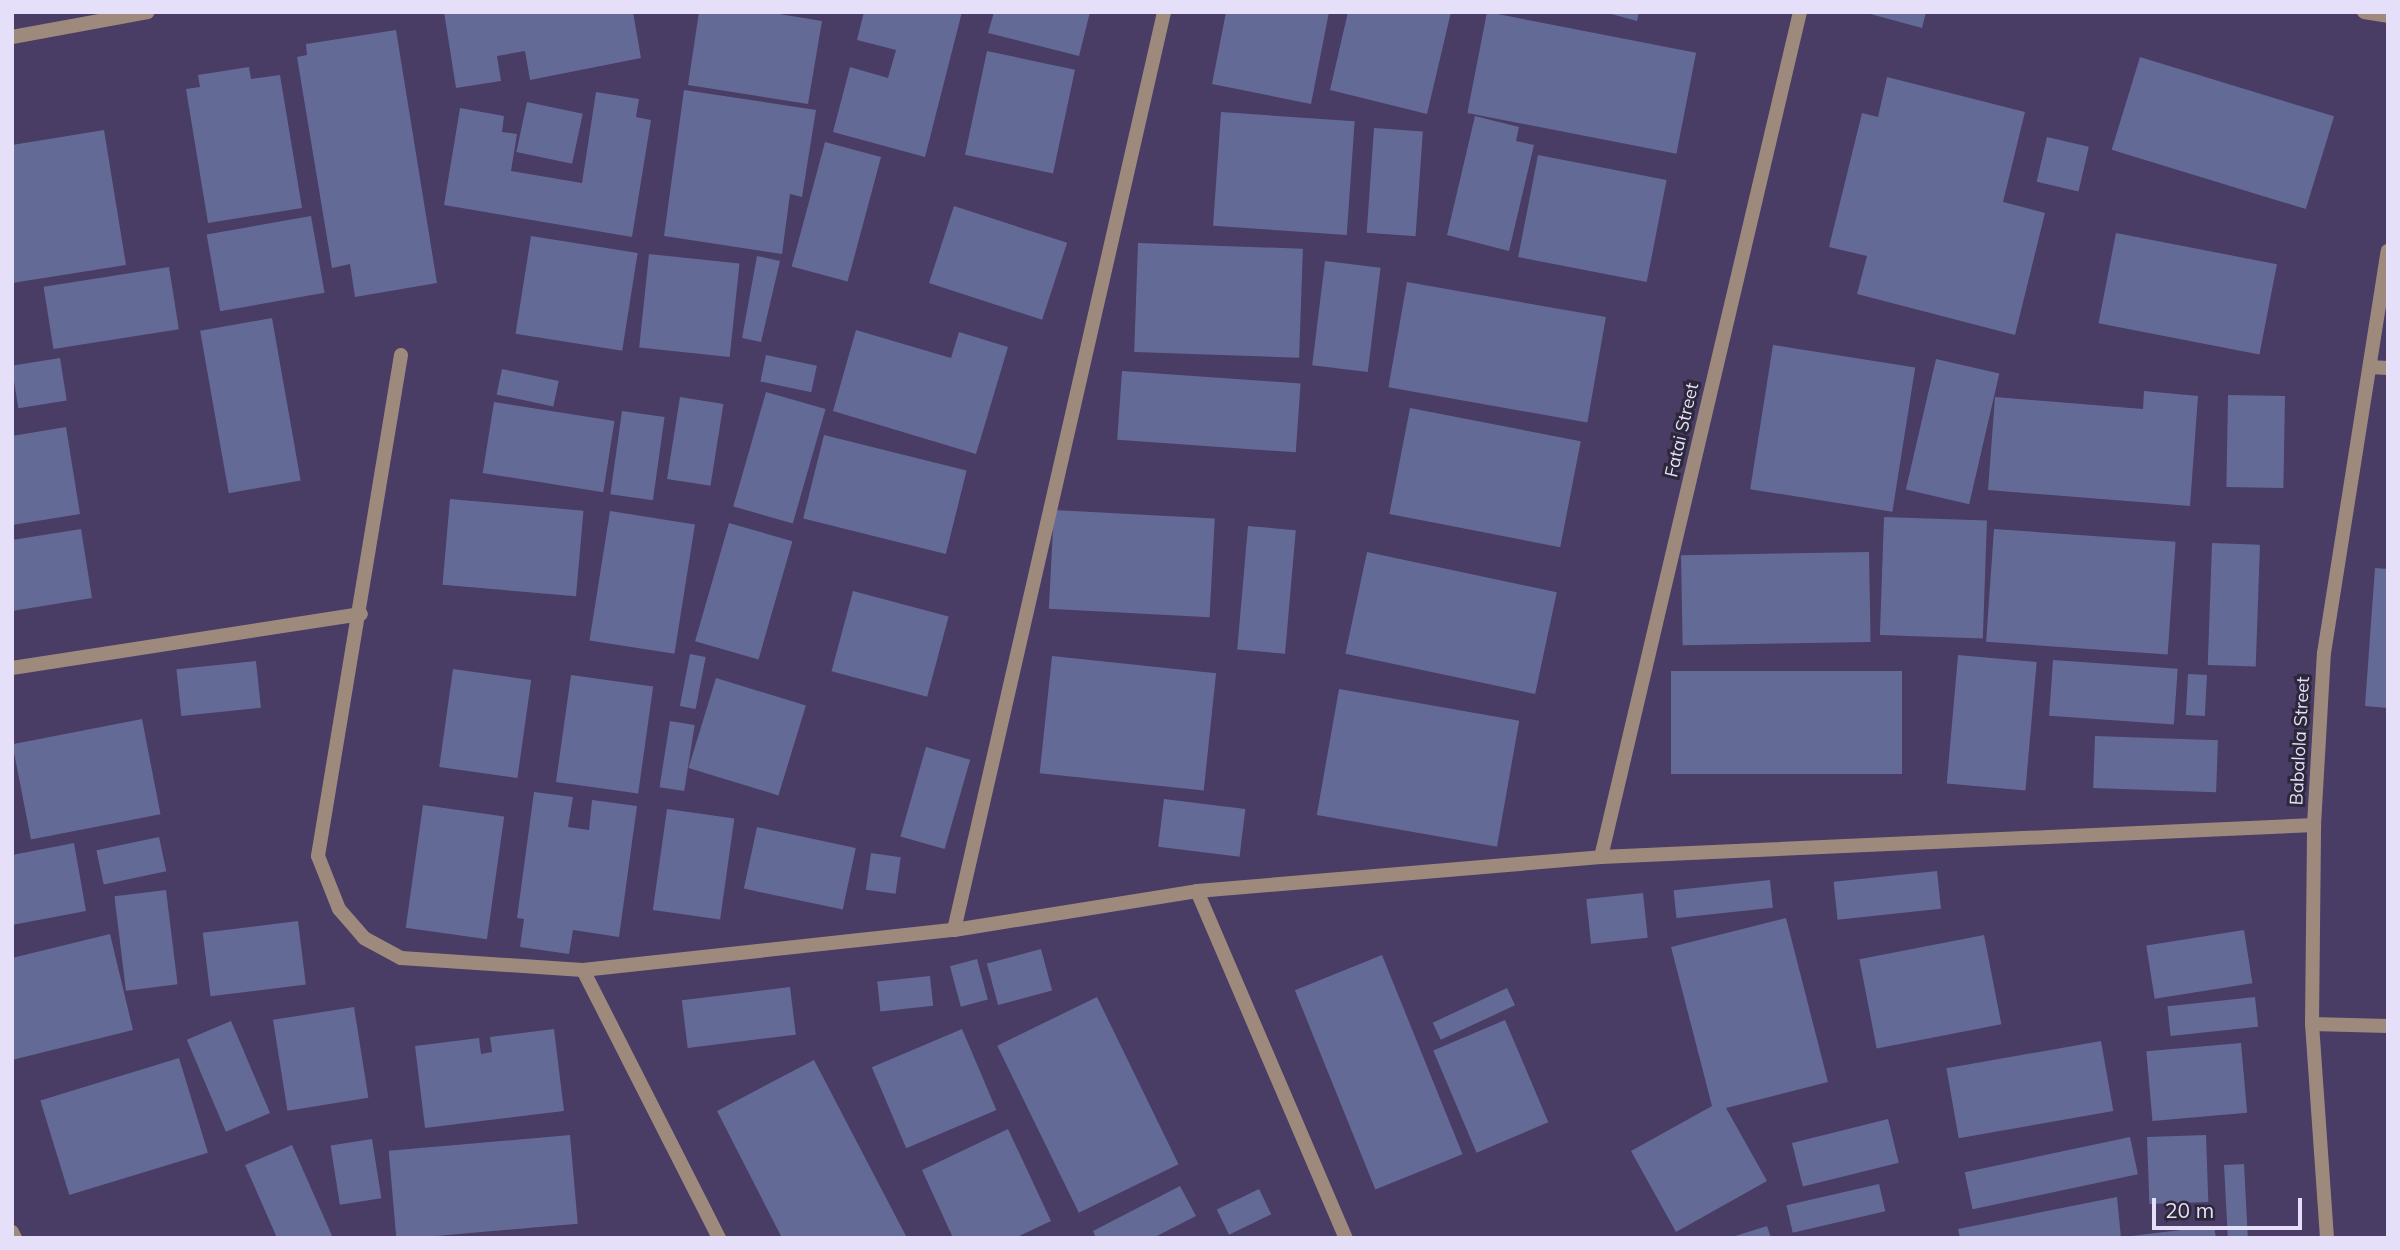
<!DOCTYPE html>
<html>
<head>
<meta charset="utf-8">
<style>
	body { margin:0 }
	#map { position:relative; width:2400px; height:1250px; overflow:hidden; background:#493c65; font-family:Mulish,sans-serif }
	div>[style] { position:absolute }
	.building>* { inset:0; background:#636a96; transform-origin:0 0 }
	.minor>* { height:14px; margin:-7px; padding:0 7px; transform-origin:7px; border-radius:7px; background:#9d8a7c }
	span { translate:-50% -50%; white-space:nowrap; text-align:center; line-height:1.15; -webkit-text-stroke:6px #2d273a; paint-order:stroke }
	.street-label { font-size:18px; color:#e6dff9 }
	.frame { position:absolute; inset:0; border:14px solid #e6dff9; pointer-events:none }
	.scale { position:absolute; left:2152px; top:1198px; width:150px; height:32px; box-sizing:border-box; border:4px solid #e6dff9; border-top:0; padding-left:9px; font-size:21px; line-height:24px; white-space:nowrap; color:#e6dff9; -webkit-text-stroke:5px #2d273a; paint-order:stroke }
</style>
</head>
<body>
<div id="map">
	<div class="building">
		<i style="clip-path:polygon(444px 12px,633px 12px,641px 58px,530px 80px,525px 51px,497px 56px,501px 81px,456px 88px)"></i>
		<i style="clip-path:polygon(699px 12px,767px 12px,822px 21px,808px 104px,688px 85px)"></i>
		<i style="clip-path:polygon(864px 12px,962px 12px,925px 157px,833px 132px,850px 67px,888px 78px,896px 50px,857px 40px)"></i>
		<i style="clip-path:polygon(994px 12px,1090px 12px,1079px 56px,988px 33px)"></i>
		<i style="clip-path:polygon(1226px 12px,1329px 12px,1311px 104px,1212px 84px)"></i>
		<i style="clip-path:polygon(1348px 12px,1451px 12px,1427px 114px,1330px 90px)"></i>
		<i style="left:1487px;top:12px;width:213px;height:103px;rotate:11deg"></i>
		<i style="clip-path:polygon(1604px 12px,1639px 12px,1637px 21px)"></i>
		<i style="clip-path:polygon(1863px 12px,1926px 12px,1922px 28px)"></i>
		<i style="clip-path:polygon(396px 30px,437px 283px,355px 297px,350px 264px,332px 268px,297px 57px,307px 55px,306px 44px)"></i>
		<i style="left:987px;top:51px;width:90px;height:106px;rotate:12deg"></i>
		<i style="left:2140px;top:57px;width:203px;height:97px;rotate:17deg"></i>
		<i style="clip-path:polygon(249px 67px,251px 79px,280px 75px,302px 208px,208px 223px,186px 89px,200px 87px,198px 75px)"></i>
		<i style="clip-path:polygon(1887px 77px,2025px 112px,2003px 202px,2045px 213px,2015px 335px,1857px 294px,1867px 256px,1829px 247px,1862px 113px,1878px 117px)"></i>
		<i style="clip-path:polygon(684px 90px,816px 110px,802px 197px,790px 194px,782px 254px,664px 236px)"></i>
		<i style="clip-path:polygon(596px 92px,639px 99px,636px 117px,651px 120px,632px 237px,444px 205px,460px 108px,504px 116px,502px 132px,517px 134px,511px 171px,582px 183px)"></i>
		<i style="left:527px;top:102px;width:57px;height:51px;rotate:12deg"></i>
		<i style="left:1221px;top:112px;width:134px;height:114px;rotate:4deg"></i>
		<i style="clip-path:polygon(1475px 116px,1519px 127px,1516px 141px,1534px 145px,1509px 251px,1447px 235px)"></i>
		<i style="left:1374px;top:128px;width:49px;height:105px;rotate:4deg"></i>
		<i style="clip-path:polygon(104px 130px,126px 265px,12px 283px,12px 145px)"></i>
		<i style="left:2047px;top:137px;width:43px;height:46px;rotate:13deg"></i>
		<i style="left:825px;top:142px;width:58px;height:129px;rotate:15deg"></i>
		<i style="left:1538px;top:155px;width:131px;height:104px;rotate:11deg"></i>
		<i style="left:954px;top:206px;width:119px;height:81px;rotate:18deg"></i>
		<i style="left:311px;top:216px;width:78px;height:106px;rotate:80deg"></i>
		<i style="left:2116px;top:233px;width:164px;height:92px;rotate:11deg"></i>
		<i style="left:531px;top:236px;width:108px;height:99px;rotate:9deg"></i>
		<i style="left:1138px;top:243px;width:165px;height:109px;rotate:2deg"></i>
		<i style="left:649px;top:254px;width:91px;height:94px;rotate:6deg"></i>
		<i style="clip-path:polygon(757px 256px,780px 261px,761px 342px,742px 338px)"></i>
		<i style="left:1325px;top:261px;width:56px;height:105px;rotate:7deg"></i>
		<i style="left:169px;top:267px;width:63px;height:127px;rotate:81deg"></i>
		<i style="left:1407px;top:282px;width:202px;height:107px;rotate:10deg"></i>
		<i style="left:272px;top:318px;width:165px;height:73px;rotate:80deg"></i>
		<i style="clip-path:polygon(856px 330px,951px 358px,959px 332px,1008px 347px,976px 454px,833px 411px)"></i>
		<i style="left:1773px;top:345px;width:144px;height:146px;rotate:9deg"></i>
		<i style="left:766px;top:355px;width:52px;height:27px;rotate:12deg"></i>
		<i style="left:60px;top:358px;width:43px;height:49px;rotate:81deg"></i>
		<i style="left:1936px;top:359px;width:65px;height:134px;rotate:13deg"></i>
		<i style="left:502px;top:369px;width:58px;height:26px;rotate:12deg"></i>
		<i style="left:1122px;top:371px;width:179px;height:69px;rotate:4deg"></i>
		<i style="clip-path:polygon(2144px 391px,2198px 396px,2190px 506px,1988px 490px,1995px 397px,2143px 409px)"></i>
		<i style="left:766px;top:392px;width:62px;height:119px;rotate:16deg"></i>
		<i style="left:2228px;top:395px;width:57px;height:92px;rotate:1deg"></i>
		<i style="left:680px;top:397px;width:44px;height:83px;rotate:9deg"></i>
		<i style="left:494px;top:402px;width:122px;height:72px;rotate:9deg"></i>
		<i style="left:1410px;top:408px;width:174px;height:108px;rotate:11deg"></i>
		<i style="left:622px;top:411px;width:43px;height:84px;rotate:8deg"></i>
		<i style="clip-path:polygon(66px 427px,80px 514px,12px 525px,12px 436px)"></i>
		<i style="left:824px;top:435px;width:147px;height:86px;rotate:14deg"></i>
		<i style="left:450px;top:499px;width:134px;height:86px;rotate:5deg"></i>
		<i style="left:1054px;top:510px;width:161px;height:99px;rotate:3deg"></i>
		<i style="left:610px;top:511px;width:86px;height:131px;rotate:9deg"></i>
		<i style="left:1884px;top:517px;width:103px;height:118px;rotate:2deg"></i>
		<i style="left:729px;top:523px;width:66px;height:123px;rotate:16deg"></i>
		<i style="left:1248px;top:526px;width:48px;height:124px;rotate:5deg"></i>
		<i style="clip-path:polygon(81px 529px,92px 598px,12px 611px,12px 540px)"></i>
		<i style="left:1994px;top:529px;width:182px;height:113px;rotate:4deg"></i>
		<i style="left:2212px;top:543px;width:48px;height:122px;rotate:2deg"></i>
		<i style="left:1367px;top:552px;width:194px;height:104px;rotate:12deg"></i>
		<i style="left:1869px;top:552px;width:90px;height:188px;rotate:89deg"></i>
		<i style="clip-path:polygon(2375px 568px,2388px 569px,2388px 708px,2365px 706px)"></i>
		<i style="left:853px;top:591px;width:99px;height:83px;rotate:15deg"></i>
		<i style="left:690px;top:654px;width:16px;height:53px;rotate:11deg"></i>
		<i style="left:1958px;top:655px;width:79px;height:129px;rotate:5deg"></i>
		<i style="left:1052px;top:656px;width:165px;height:118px;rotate:6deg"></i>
		<i style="left:2053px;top:660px;width:125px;height:56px;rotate:4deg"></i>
		<i style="left:256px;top:661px;width:47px;height:80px;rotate:84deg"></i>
		<i style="left:453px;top:669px;width:79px;height:99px;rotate:8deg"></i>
		<i style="left:1671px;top:671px;width:231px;height:103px"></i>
		<i style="left:2188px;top:674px;width:19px;height:41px;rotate:3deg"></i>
		<i style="left:571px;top:675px;width:83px;height:108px;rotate:8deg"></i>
		<i style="left:716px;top:678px;width:94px;height:94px;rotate:17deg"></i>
		<i style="left:1339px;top:689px;width:183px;height:128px;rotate:10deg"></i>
		<i style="left:142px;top:719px;width:97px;height:132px;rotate:79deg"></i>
		<i style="left:670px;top:721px;width:25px;height:67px;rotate:9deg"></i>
		<i style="left:2095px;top:736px;width:123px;height:52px;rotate:2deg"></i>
		<i style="left:926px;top:747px;width:46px;height:93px;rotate:16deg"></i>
		<i style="clip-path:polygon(534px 792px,573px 797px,568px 827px,589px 830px,592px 800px,637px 806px,619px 937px,573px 930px,569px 954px,520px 947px,524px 919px,517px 918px)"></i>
		<i style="left:1164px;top:799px;width:82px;height:48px;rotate:7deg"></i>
		<i style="left:423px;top:805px;width:82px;height:124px;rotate:8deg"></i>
		<i style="left:667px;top:809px;width:68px;height:102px;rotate:8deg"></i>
		<i style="left:757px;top:827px;width:101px;height:63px;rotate:12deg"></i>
		<i style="left:159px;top:837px;width:35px;height:64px;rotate:78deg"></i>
		<i style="clip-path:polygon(74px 843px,86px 911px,12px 925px,12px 855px)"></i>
		<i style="left:871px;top:853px;width:30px;height:37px;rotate:8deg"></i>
		<i style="left:1937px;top:871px;width:38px;height:104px;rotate:84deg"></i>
		<i style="left:1770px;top:880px;width:28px;height:97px;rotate:84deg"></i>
		<i style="left:166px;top:890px;width:95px;height:52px;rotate:83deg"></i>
		<i style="left:1643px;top:893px;width:45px;height:57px;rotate:84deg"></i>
		<i style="clip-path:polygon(1786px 918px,1828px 1082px,1726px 1108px,1767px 1181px,1676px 1232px,1631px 1151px,1712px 1106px,1671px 947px)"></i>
		<i style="left:298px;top:921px;width:64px;height:96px;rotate:83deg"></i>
		<i style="left:2244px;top:930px;width:54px;height:99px;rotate:81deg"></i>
		<i style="clip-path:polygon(110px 934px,133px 1030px,12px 1060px,12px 958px)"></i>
		<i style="left:1984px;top:935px;width:91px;height:127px;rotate:79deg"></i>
		<i style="left:1041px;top:949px;width:43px;height:56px;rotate:75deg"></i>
		<i style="left:1382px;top:955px;width:215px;height:94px;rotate:68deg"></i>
		<i style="left:977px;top:959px;width:42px;height:28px;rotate:75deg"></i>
		<i style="left:930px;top:976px;width:30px;height:53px;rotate:84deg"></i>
		<i style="left:790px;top:987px;width:48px;height:109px;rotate:83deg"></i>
		<i style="left:1507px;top:988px;width:19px;height:82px;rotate:65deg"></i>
		<i style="left:1097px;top:997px;width:186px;height:111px;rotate:64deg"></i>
		<i style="left:2255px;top:997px;width:30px;height:88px;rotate:84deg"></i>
		<i style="left:354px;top:1007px;width:92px;height:82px;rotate:81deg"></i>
		<i style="left:1505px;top:1020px;width:111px;height:78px;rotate:67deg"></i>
		<i style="left:231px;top:1021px;width:100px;height:48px;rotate:67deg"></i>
		<i style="clip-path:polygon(554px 1029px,564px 1111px,425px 1128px,415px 1046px,479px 1038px,481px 1054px,492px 1052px,490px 1037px)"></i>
		<i style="left:962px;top:1029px;width:88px;height:98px;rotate:67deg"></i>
		<i style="left:2101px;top:1041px;width:71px;height:157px;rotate:80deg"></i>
		<i style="left:2241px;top:1043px;width:70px;height:95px;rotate:85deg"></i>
		<i style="left:179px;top:1058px;width:99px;height:145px;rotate:73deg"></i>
		<i style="clip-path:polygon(814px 1060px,907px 1238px,782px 1238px,717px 1111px)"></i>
		<i style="left:1888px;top:1119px;width:45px;height:99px;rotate:76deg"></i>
		<i style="clip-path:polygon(1008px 1129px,1051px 1221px,1015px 1238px,953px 1238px,922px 1170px)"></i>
		<i style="left:570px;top:1135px;width:89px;height:182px;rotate:85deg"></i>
		<i style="left:2206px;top:1135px;width:67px;height:59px;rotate:88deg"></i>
		<i style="left:2130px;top:1137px;width:38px;height:169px;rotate:78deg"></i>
		<i style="left:372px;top:1139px;width:60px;height:42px;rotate:81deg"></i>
		<i style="clip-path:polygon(292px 1145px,333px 1238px,277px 1238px,245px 1165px)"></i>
		<i style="left:2244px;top:1164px;width:74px;height:20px;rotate:87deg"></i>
		<i style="left:1879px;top:1184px;width:28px;height:95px;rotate:77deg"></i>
		<i style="clip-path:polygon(1180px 1186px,1196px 1216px,1153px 1238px,1096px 1238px,1093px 1231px)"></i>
		<i style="left:1259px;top:1189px;width:28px;height:47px;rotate:64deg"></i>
		<i style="clip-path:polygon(2117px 1197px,2121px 1238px,1960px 1238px,1958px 1229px)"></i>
		<i style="clip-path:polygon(1767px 1226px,1771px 1238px,1732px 1238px,1732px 1237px)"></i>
		<i style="clip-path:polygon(2214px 1226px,2216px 1238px,2131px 1238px,2131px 1236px)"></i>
	</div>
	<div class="minor">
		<i style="left:2364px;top:12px;width:24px;rotate:9deg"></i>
		<i style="left:12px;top:37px;width:138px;rotate:-10.4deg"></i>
		<i style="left:401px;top:355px;width:508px;rotate:99.41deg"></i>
		<i style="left:318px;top:856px;width:57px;rotate:68.4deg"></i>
		<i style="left:339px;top:909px;width:38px;rotate:49deg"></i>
		<i style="left:364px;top:938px;width:42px;rotate:28.4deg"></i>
		<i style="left:401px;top:958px;width:182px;rotate:3.8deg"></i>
		<i style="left:583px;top:970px;width:373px;rotate:-6.2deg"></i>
		<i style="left:954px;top:930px;width:246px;rotate:-9.1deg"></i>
		<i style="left:1197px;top:891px;width:405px;rotate:-4.8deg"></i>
		<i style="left:1601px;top:857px;width:714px;rotate:-2.57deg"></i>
		<i style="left:2370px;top:367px;width:18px;rotate:3deg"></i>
		<i style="left:12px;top:668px;width:353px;rotate:-8.8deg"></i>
		<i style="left:1601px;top:857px;width:868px;rotate:-76.75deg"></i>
		<i style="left:1197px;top:891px;width:378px;rotate:66.8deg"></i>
		<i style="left:954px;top:930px;width:942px;rotate:-77.11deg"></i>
		<i style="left:583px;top:970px;width:301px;rotate:63.1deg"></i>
		<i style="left:2312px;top:1024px;width:76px;rotate:1.5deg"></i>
		<i style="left:12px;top:1232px;width:7px;rotate:63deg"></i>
		<i style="left:2327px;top:1238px;width:215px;rotate:-94deg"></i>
		<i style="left:2312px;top:1024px;width:199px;rotate:-89.4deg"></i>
		<i style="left:2314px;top:825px;width:172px;rotate:-86.7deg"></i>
		<i style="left:2324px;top:653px;width:407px;rotate:-81deg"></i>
	</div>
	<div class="street-label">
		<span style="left:1682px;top:430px;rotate:-77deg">Fatai Street</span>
		<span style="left:2300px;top:741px;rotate:-87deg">Babalola Street</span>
	</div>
	<div class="frame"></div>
	<div class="scale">20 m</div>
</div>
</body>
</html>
